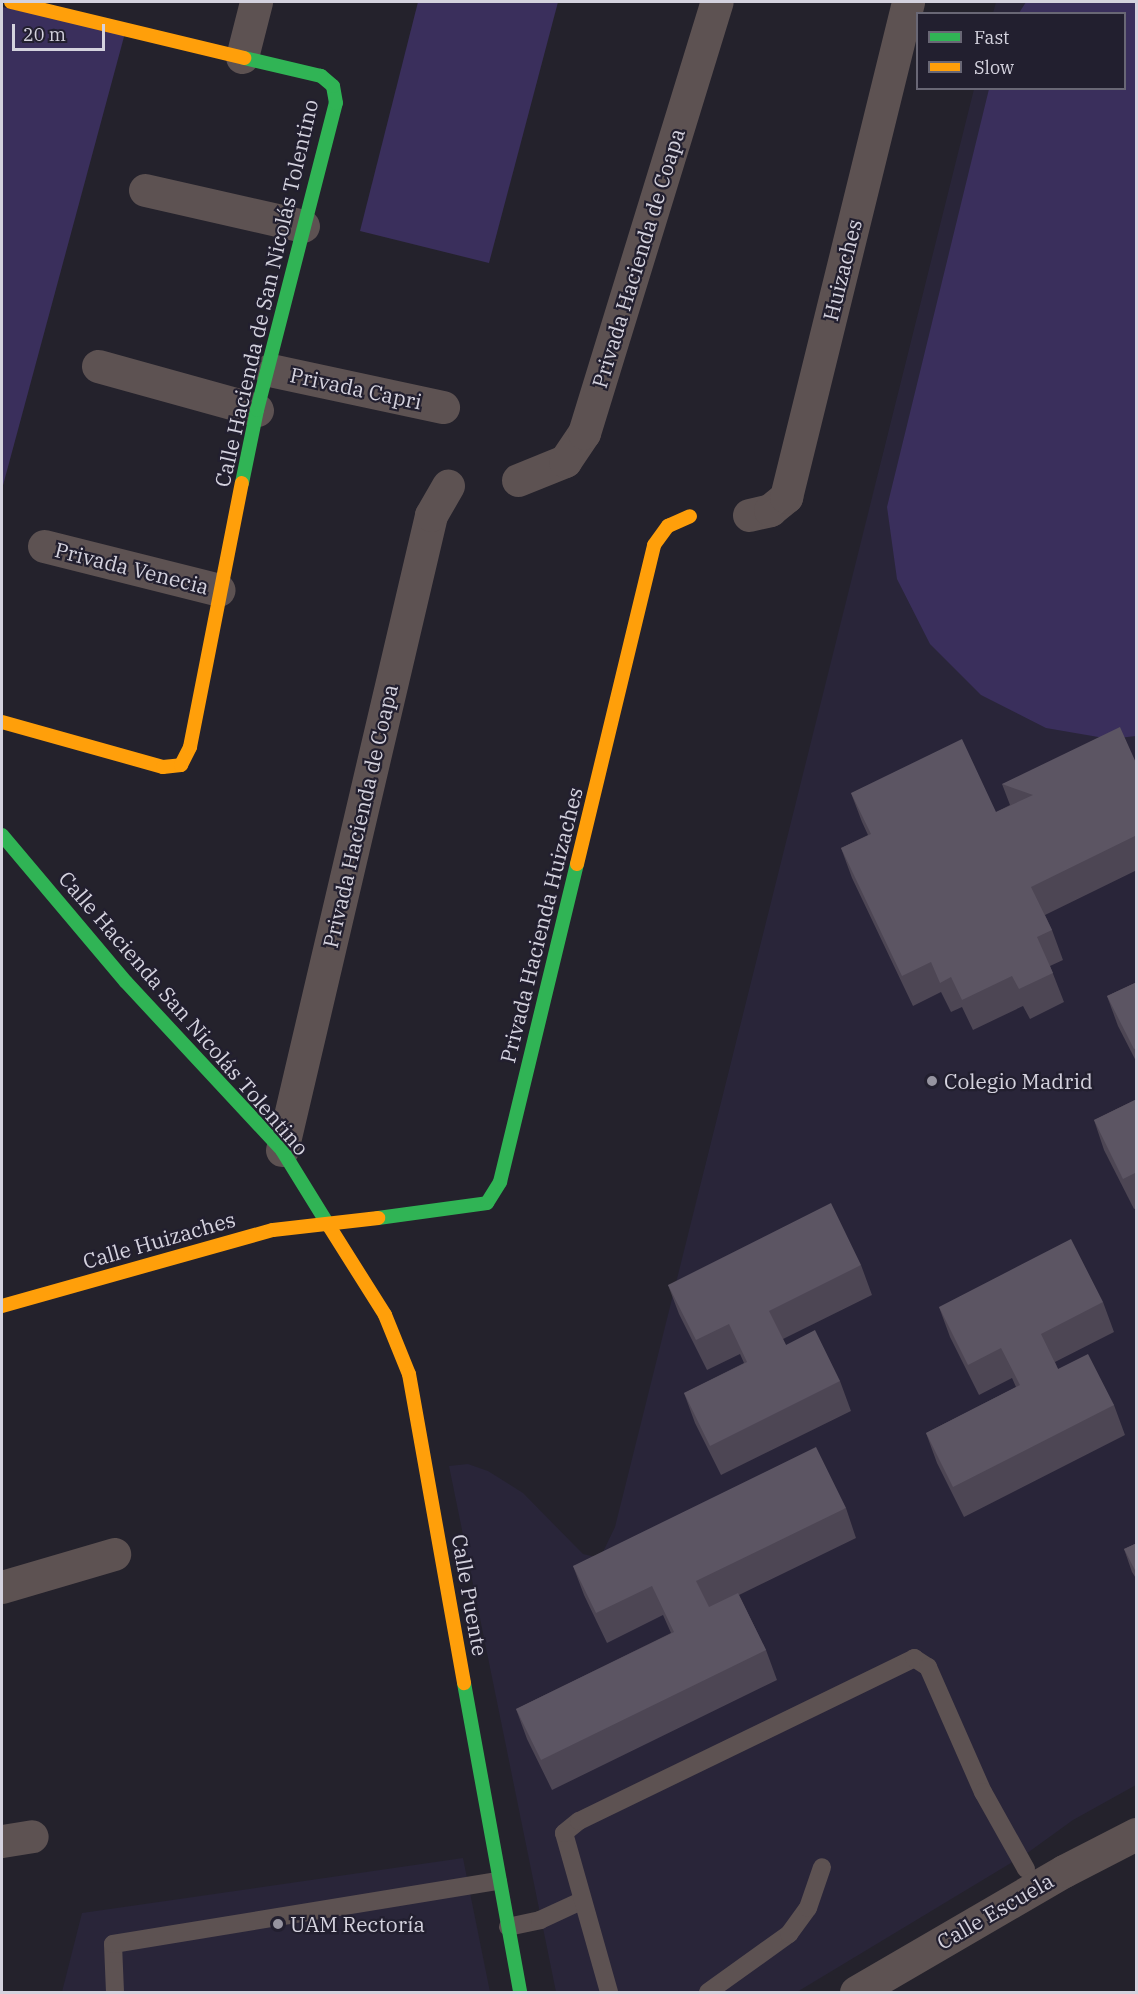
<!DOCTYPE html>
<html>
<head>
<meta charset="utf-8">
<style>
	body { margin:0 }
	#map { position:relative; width:1138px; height:1994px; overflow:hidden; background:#24222c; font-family:"IBM Plex Serif",serif }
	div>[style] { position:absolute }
	.built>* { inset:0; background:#292539 }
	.green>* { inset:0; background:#3a2f5c }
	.lane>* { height:18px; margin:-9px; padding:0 9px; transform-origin:9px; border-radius:9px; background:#5d5252 }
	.street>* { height:33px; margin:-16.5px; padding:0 16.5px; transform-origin:16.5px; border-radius:16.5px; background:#5d5252 }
	.fast>* { height:14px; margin:-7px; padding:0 7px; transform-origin:7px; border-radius:7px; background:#30b455 }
	.slow>* { height:14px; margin:-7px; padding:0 7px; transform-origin:7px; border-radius:7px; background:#ff9f0a }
	.wall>* { inset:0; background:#4d4654 }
	.building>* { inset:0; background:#5c5563 }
	.dots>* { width:16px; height:16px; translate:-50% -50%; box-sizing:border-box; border:3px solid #221f2f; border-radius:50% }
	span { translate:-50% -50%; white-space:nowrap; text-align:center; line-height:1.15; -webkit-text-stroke:4.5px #221f2f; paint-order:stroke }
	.street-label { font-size:21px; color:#d4d2de }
	.poi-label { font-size:21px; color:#d4d2de }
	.left { translate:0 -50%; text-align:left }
	.frame { position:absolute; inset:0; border:3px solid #d4d2de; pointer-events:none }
	.legend { position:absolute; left:916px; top:12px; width:210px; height:78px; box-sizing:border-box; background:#221f2f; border:2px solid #696775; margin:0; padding:8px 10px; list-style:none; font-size:18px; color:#d4d2de }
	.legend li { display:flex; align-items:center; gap:12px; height:30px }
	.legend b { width:30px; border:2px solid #696775 }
	.scale { position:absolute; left:12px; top:24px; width:93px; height:27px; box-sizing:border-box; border:3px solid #d4d2de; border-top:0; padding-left:8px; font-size:18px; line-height:21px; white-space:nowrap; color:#d4d2de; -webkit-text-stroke:4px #221f2f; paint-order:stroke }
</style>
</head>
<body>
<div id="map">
	<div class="built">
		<i style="clip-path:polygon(996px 2px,1136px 2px,1136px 1785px,1073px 1820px,1026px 1854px,797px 1992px,556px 1992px,449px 1466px,468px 1464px,488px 1471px,523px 1493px,583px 1554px,600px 1558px,615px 1527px,974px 89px,1124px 88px,1124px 14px,993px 13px)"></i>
		<i style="clip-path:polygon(463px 1858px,490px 1992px,62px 1992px,82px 1913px)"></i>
	</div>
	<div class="green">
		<i style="clip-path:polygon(418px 2px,558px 2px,489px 263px,360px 231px)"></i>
		<i style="clip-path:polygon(1026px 2px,1136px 2px,1136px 736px,1110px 739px,1046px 728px,981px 695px,930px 644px,897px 579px,887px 507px,989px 89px,1124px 88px,1124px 14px,1019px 13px)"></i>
		<i style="clip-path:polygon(2px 7px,125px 33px,2px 489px)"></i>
	</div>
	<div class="lane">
		<i style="left:508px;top:1927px;width:33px;rotate:-12deg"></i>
		<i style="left:540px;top:1920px;width:45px;rotate:-24.9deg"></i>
		<i style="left:115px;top:1992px;width:48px;rotate:-92.4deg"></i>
		<i style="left:113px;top:1944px;width:390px;rotate:-9.3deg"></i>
		<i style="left:609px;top:1992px;width:165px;rotate:-105.8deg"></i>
		<i style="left:564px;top:1833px;width:19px;rotate:-39deg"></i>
		<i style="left:579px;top:1821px;width:373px;rotate:-25.9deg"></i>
		<i style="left:914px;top:1658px;width:17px;rotate:33deg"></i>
		<i style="left:928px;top:1667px;width:137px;rotate:66.3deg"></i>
		<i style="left:983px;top:1792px;width:88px;rotate:60.8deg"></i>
		<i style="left:708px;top:1992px;width:100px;rotate:-35.6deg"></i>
		<i style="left:789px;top:1934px;width:32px;rotate:-54deg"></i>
		<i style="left:808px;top:1908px;width:43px;rotate:-71.1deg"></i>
	</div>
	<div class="street">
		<i style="left:242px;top:57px;width:57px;rotate:-75.7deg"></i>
		<i style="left:145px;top:190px;width:162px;rotate:12.8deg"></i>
		<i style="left:98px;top:366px;width:165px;rotate:15.5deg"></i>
		<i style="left:270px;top:370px;width:177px;rotate:12.1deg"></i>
		<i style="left:518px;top:480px;width:51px;rotate:-22deg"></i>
		<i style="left:565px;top:461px;width:34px;rotate:-56deg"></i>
		<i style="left:584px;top:433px;width:451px;rotate:-72.9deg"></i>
		<i style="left:749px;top:515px;width:22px;rotate:-13deg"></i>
		<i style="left:770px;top:510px;width:21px;rotate:-39deg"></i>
		<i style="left:786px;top:497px;width:510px;rotate:-76.15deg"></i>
		<i style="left:44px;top:546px;width:180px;rotate:14.1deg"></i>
		<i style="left:282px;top:1150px;width:652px;rotate:-76.79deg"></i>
		<i style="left:431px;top:515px;width:34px;rotate:-60deg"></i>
		<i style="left:2px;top:1587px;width:117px;rotate:-16.4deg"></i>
		<i style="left:2px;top:1841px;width:30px;rotate:-9deg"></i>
		<i style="left:856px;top:1992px;width:241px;rotate:-30.2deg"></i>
		<i style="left:1064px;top:1871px;width:81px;rotate:-27.2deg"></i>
	</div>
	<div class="fast">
		<i style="left:242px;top:483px;width:75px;rotate:-78.4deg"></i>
		<i style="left:257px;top:410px;width:317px;rotate:-75.6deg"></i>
		<i style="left:336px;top:103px;width:17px;rotate:-100deg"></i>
		<i style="left:333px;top:86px;width:16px;rotate:-140deg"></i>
		<i style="left:321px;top:76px;width:79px;rotate:-166.8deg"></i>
		<i style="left:2px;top:835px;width:192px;rotate:49.9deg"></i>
		<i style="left:126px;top:982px;width:229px;rotate:47.1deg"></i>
		<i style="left:282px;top:1150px;width:89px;rotate:58.3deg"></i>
		<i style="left:378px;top:1218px;width:110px;rotate:-7.8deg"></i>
		<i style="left:487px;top:1203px;width:25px;rotate:-58deg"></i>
		<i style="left:500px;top:1182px;width:327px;rotate:-76.4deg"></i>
		<i style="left:464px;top:1683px;width:314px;rotate:79.7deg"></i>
	</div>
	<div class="slow">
		<i style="left:11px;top:2px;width:240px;rotate:13.5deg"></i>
		<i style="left:2px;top:722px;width:167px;rotate:15.6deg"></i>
		<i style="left:163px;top:767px;width:18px;rotate:-6deg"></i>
		<i style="left:181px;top:765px;width:20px;rotate:-63deg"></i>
		<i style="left:190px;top:747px;width:269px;rotate:-78.9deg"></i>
		<i style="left:577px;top:864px;width:328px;rotate:-76.4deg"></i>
		<i style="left:654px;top:545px;width:24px;rotate:-54deg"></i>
		<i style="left:668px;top:526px;width:24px;rotate:-24deg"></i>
		<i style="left:329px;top:1226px;width:105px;rotate:57.8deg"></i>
		<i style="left:385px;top:1315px;width:64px;rotate:67.9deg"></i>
		<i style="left:409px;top:1374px;width:314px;rotate:79.9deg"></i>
		<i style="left:2px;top:1306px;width:281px;rotate:-15.7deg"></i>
		<i style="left:273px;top:1230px;width:106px;rotate:-6.5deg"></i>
	</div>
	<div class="wall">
		<i style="clip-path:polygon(1137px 765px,1137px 870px,1045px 915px,1052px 930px,1063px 960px,1050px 966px,1064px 1002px,1030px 1019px,1023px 1006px,973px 1030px,962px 1007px,951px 1012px,941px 992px,913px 1006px,852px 878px,841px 848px,868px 835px,862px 822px,851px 793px,996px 812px,1010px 805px,1002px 784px)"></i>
		<i style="clip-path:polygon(1137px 982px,1137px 1063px,1118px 1026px,1107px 996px)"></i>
		<i style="clip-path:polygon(1137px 1099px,1137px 1208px,1134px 1209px,1104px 1150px,1094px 1120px)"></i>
		<i style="clip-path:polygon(861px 1265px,872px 1295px,783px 1339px,786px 1345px,840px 1381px,851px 1411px,721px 1475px,695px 1423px,684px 1393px,744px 1363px,740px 1354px,707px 1370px,679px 1314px,668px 1285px)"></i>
		<i style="clip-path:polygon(1103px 1302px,1114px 1332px,1055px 1362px,1058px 1369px,1114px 1405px,1125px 1435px,964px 1517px,937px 1463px,926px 1433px,1016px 1387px,1012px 1378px,979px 1395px,950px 1337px,939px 1307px)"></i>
		<i style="clip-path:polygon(846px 1508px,856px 1538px,739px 1595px,766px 1650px,777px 1680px,552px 1790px,527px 1739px,516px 1709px,671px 1633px,663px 1615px,607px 1643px,584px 1595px,573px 1566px)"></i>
		<i style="clip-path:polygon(1137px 1543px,1137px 1580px,1132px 1572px,1124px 1549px)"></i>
	</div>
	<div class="building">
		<i style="clip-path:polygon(1120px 727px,1137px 765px,1137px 835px,1031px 887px,1052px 930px,1037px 937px,1053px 973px,1019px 989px,1012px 976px,962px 1000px,951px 977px,940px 983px,931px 962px,902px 976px,841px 848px,871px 834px,851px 793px,962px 739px,996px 812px,1033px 795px,1002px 784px)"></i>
		<i style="clip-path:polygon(1137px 982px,1137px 1048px,1134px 1049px,1107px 996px)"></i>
		<i style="clip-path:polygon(1137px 1099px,1137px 1172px,1123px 1179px,1094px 1120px)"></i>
		<i style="clip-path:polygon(831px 1203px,861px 1265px,769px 1311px,786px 1345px,815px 1330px,840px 1381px,710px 1446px,684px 1393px,747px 1362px,729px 1324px,696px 1340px,668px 1285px)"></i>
		<i style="clip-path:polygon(1071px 1239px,1103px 1302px,1041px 1334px,1058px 1369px,1088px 1354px,1114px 1405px,953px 1487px,926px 1433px,1020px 1385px,1001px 1348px,968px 1365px,939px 1307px)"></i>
		<i style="clip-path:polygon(816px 1447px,846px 1508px,696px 1581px,709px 1607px,738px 1593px,766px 1650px,541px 1760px,516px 1709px,674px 1632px,652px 1586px,596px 1613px,573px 1566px)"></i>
		<i style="clip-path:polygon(1137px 1543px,1137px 1574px,1124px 1549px)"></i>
	</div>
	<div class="dots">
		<i style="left:932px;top:1081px;background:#9694a0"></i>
		<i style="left:278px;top:1924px;background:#9694a0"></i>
	</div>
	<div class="street-label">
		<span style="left:638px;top:258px;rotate:-73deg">Privada Hacienda de Coapa</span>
		<span style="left:842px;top:270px;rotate:-76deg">Huizaches</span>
		<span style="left:266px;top:293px;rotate:-77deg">Calle Hacienda de San Nicolás Tolentino</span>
		<span style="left:356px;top:388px;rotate:12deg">Privada Capri</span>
		<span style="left:132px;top:568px;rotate:14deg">Privada Venecia</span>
		<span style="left:360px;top:816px;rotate:-77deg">Privada Hacienda de Coapa</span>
		<span style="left:541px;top:925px;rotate:-76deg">Privada Hacienda Huizaches</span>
		<span style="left:184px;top:1013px;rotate:49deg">Calle Hacienda San Nicolás Tolentino</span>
		<span style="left:159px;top:1240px;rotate:-16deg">Calle Huizaches</span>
		<span style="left:470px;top:1595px;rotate:80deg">Calle Puente</span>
		<span style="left:995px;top:1911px;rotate:-30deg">Calle Escuela</span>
	</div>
	<div class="poi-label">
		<span class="left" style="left:944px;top:1081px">Colegio Madrid</span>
		<span class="left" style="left:290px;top:1924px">UAM Rectoría</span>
	</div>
	<div class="frame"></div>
	<ul class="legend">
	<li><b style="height:8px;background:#30b455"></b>Fast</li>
	<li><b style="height:8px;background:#ff9f0a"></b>Slow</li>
	</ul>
	<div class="scale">20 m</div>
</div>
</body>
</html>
